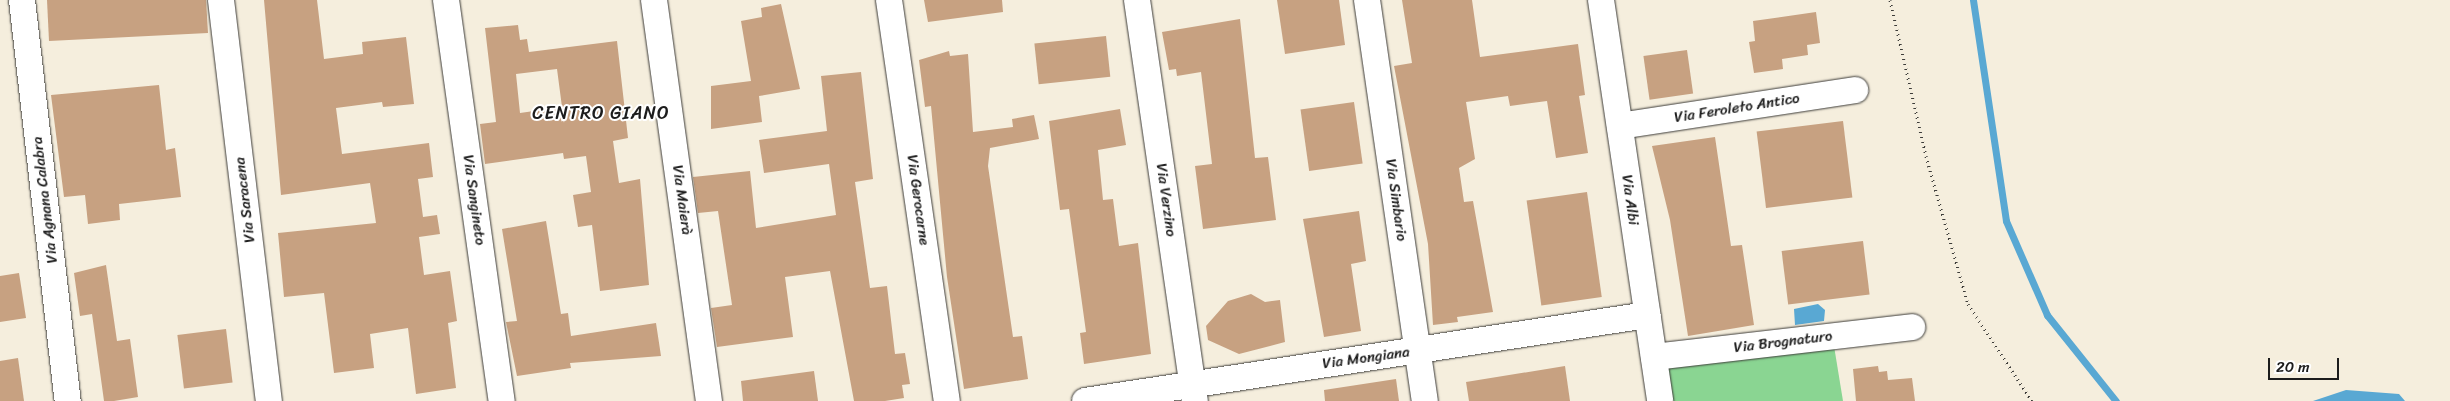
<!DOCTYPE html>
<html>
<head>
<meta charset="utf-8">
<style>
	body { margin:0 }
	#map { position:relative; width:2450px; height:401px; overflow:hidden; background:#f5eedd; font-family:Sriracha,sans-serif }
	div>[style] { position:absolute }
	.green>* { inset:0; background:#8ad592 }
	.water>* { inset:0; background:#59a8d3 }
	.stream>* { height:7px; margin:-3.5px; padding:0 3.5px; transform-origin:3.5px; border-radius:3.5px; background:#59a8d3 }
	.building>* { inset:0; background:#c7a181; transform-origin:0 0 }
	.path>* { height:3px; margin-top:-1.5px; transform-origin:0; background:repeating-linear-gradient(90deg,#3d3c39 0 1px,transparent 0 5px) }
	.roads { filter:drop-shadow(0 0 1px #3d3c39) drop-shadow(0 0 1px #3d3c39) }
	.street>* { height:26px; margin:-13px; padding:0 13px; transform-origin:13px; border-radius:13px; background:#fff }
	span { translate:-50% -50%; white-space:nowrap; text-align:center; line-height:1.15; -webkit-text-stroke:4px #fff; paint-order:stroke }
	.street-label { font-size:15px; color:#1c1c1c }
	.quarter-label { font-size:18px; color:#1c1c1c; letter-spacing:1px }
	.scale { position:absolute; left:2268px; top:358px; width:71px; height:22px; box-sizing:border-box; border:2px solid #1c1c1c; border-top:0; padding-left:6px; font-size:15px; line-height:18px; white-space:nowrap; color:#1c1c1c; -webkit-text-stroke:4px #fff; paint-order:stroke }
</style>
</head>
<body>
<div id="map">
	<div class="green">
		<i style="clip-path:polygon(1834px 346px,1843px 401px,1671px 401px,1665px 367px)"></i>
	</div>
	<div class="water">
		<i style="clip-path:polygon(1818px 304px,1825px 310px,1824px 321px,1795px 325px,1794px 309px)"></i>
		<i style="clip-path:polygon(2346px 390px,2399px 394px,2405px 401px,2313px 401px)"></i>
	</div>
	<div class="stream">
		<i style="left:1973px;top:0;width:223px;rotate:81.5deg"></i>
		<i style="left:2006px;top:221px;width:103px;rotate:66.4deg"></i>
		<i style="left:2047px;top:315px;width:110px;rotate:51.3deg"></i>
	</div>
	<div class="building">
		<i style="clip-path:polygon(47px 0,206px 0,208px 33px,49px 41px)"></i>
		<i style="clip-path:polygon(264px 0,317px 0,324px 59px,363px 54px,362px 42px,406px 37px,414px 104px,383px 107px,382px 102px,336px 108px,342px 154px,429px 143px,433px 177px,418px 179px,423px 217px,437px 215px,440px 234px,419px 237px,424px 275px,450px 271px,457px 321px,448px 323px,456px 388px,416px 394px,408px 328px,370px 334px,374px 368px,334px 373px,324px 293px,284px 297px,278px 233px,376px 223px,370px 183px,281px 195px)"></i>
		<i style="clip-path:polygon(924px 0,1002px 0,1003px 12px,928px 22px)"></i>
		<i style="clip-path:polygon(1277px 0,1339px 0,1345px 45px,1285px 54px)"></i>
		<i style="clip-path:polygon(1402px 0,1472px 0,1480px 57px,1578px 44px,1585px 95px,1579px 96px,1588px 153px,1556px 158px,1547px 101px,1510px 106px,1508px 96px,1466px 102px,1475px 159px,1459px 168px,1464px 202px,1473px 201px,1493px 312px,1457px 317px,1458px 322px,1433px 325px,1428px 244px,1394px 66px,1412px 63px)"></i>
		<i style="clip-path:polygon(781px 4px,800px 89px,759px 96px,762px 122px,711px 129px,711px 86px,751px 81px,741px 21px,762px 17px,761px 8px)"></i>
		<i style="clip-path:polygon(1816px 12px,1820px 43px,1807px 45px,1808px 55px,1782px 59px,1783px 69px,1754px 73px,1749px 42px,1755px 41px,1753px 21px)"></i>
		<i style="clip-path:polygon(1240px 19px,1255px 158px,1268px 157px,1276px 220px,1203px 229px,1195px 166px,1212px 164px,1201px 72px,1177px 76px,1176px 69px,1169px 70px,1162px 32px)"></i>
		<i style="clip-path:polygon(evenodd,518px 25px,520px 40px,527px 39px,529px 52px,617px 41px,628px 138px,613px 141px,619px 183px,640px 179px,649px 285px,600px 291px,592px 225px,578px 227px,573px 195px,591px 192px,586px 156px,564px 159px,563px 153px,485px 164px,480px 124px,496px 122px,485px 28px,518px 25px,557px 69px,562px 107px,520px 113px,516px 74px,557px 69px)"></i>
		<i style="left:1106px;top:36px;width:41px;height:72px;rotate:84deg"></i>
		<i style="left:1687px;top:50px;width:44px;height:44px;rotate:82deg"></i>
		<i style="clip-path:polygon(949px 51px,950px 56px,968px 54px,973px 132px,1013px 127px,1012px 119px,1034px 115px,1039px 139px,990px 148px,988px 166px,1013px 337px,1022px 336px,1028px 379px,964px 389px,947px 277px,931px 106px,925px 107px,919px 60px)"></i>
		<i style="clip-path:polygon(861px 72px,873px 179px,855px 182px,870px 288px,887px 286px,895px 354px,905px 353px,910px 384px,902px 385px,904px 398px,885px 401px,854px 401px,830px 271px,785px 277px,793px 337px,717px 347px,711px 308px,732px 305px,718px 211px,698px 213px,693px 177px,750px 171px,756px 228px,836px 215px,829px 164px,764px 173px,759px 140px,827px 131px,821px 76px)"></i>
		<i style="clip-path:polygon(159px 85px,166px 150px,175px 148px,181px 197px,119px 204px,120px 220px,88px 224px,85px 195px,64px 197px,51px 95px)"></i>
		<i style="left:1354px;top:102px;width:62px;height:54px;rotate:82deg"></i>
		<i style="clip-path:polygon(1120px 109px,1126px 145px,1098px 150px,1103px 200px,1113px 199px,1119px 246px,1138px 243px,1151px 354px,1084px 364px,1080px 333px,1086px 332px,1069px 209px,1060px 210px,1049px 121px)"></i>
		<i style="left:1843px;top:121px;width:77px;height:87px;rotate:83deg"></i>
		<i style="clip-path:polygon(1715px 137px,1731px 246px,1742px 245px,1754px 325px,1688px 336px,1670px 220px,1652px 146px)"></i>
		<i style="left:1587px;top:192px;width:106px;height:61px;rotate:82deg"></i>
		<i style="clip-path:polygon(1359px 211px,1366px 261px,1351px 264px,1361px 331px,1324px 337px,1303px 219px)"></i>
		<i style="clip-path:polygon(546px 221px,561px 314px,568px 313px,571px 336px,656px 323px,661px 356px,570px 363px,571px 368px,517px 376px,506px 322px,517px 321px,502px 229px)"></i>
		<i style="left:1863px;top:241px;width:54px;height:82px;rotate:83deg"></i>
		<i style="clip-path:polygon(106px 265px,117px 341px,130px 339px,138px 397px,114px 401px,104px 401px,92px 314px,80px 316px,74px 273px)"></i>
		<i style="clip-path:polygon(19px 273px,26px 318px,0 322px,0 276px)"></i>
		<i style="clip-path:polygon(1251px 294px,1265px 302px,1280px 300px,1285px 342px,1239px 354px,1208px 340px,1206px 326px,1228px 301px)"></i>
		<i style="left:226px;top:329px;width:54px;height:49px;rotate:83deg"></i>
		<i style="clip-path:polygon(18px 358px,24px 401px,0 401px,0 361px)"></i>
		<i style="clip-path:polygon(1565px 366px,1570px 401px,1469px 401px,1466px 382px)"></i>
		<i style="clip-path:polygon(1878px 366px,1879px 372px,1887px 371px,1888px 380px,1912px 378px,1915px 401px,1856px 401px,1853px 369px)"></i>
		<i style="clip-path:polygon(814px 371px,818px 401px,743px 401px,741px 381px)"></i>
		<i style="clip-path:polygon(1396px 379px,1399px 401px,1325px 401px,1324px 390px)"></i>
	</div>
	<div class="path">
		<i style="left:1890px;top:0;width:160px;rotate:77deg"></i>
		<i style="left:1926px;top:156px;width:154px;rotate:74.2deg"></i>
		<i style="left:1968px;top:304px;width:116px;rotate:56.6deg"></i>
	</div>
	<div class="roads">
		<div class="street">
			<i style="left:22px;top:0;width:404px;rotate:83.5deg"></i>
			<i style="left:221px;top:0;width:404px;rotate:83.2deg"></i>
			<i style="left:446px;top:0;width:405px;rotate:82.1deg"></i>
			<i style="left:654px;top:0;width:405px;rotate:82.2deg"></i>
			<i style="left:889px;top:0;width:405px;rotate:81.8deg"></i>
			<i style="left:1137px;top:0;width:405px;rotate:81.8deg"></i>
			<i style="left:1367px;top:0;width:405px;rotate:81.8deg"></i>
			<i style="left:1601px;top:0;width:405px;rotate:81.6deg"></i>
			<i style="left:1620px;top:126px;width:238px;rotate:-8.7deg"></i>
			<i style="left:1654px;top:357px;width:260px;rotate:-6.6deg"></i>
			<i style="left:1085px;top:401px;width:569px;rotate:-8.7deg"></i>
		</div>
	</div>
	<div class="street-label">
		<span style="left:1737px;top:108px;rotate:-9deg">Via Feroleto Antico</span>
		<span style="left:45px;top:200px;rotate:-97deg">Via Agnana Calabra</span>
		<span style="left:245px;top:200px;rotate:-97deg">Via Saracena</span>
		<span style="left:474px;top:200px;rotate:82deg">Via Sangineto</span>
		<span style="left:682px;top:200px;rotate:82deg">Via Maierà</span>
		<span style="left:918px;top:200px;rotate:82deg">Via Gerocarne</span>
		<span style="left:1166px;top:200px;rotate:82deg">Via Verzino</span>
		<span style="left:1396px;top:200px;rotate:82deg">Via Simbario</span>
		<span style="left:1630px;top:200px;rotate:82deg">Via Albi</span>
		<span style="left:1783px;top:342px;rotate:-7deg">Via Brognaturo</span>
		<span style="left:1366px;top:358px;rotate:-8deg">Via Mongiana</span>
	</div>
	<div class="quarter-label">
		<span style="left:601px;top:113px">CENTRO GIANO</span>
	</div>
	<div class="scale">20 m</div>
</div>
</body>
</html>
